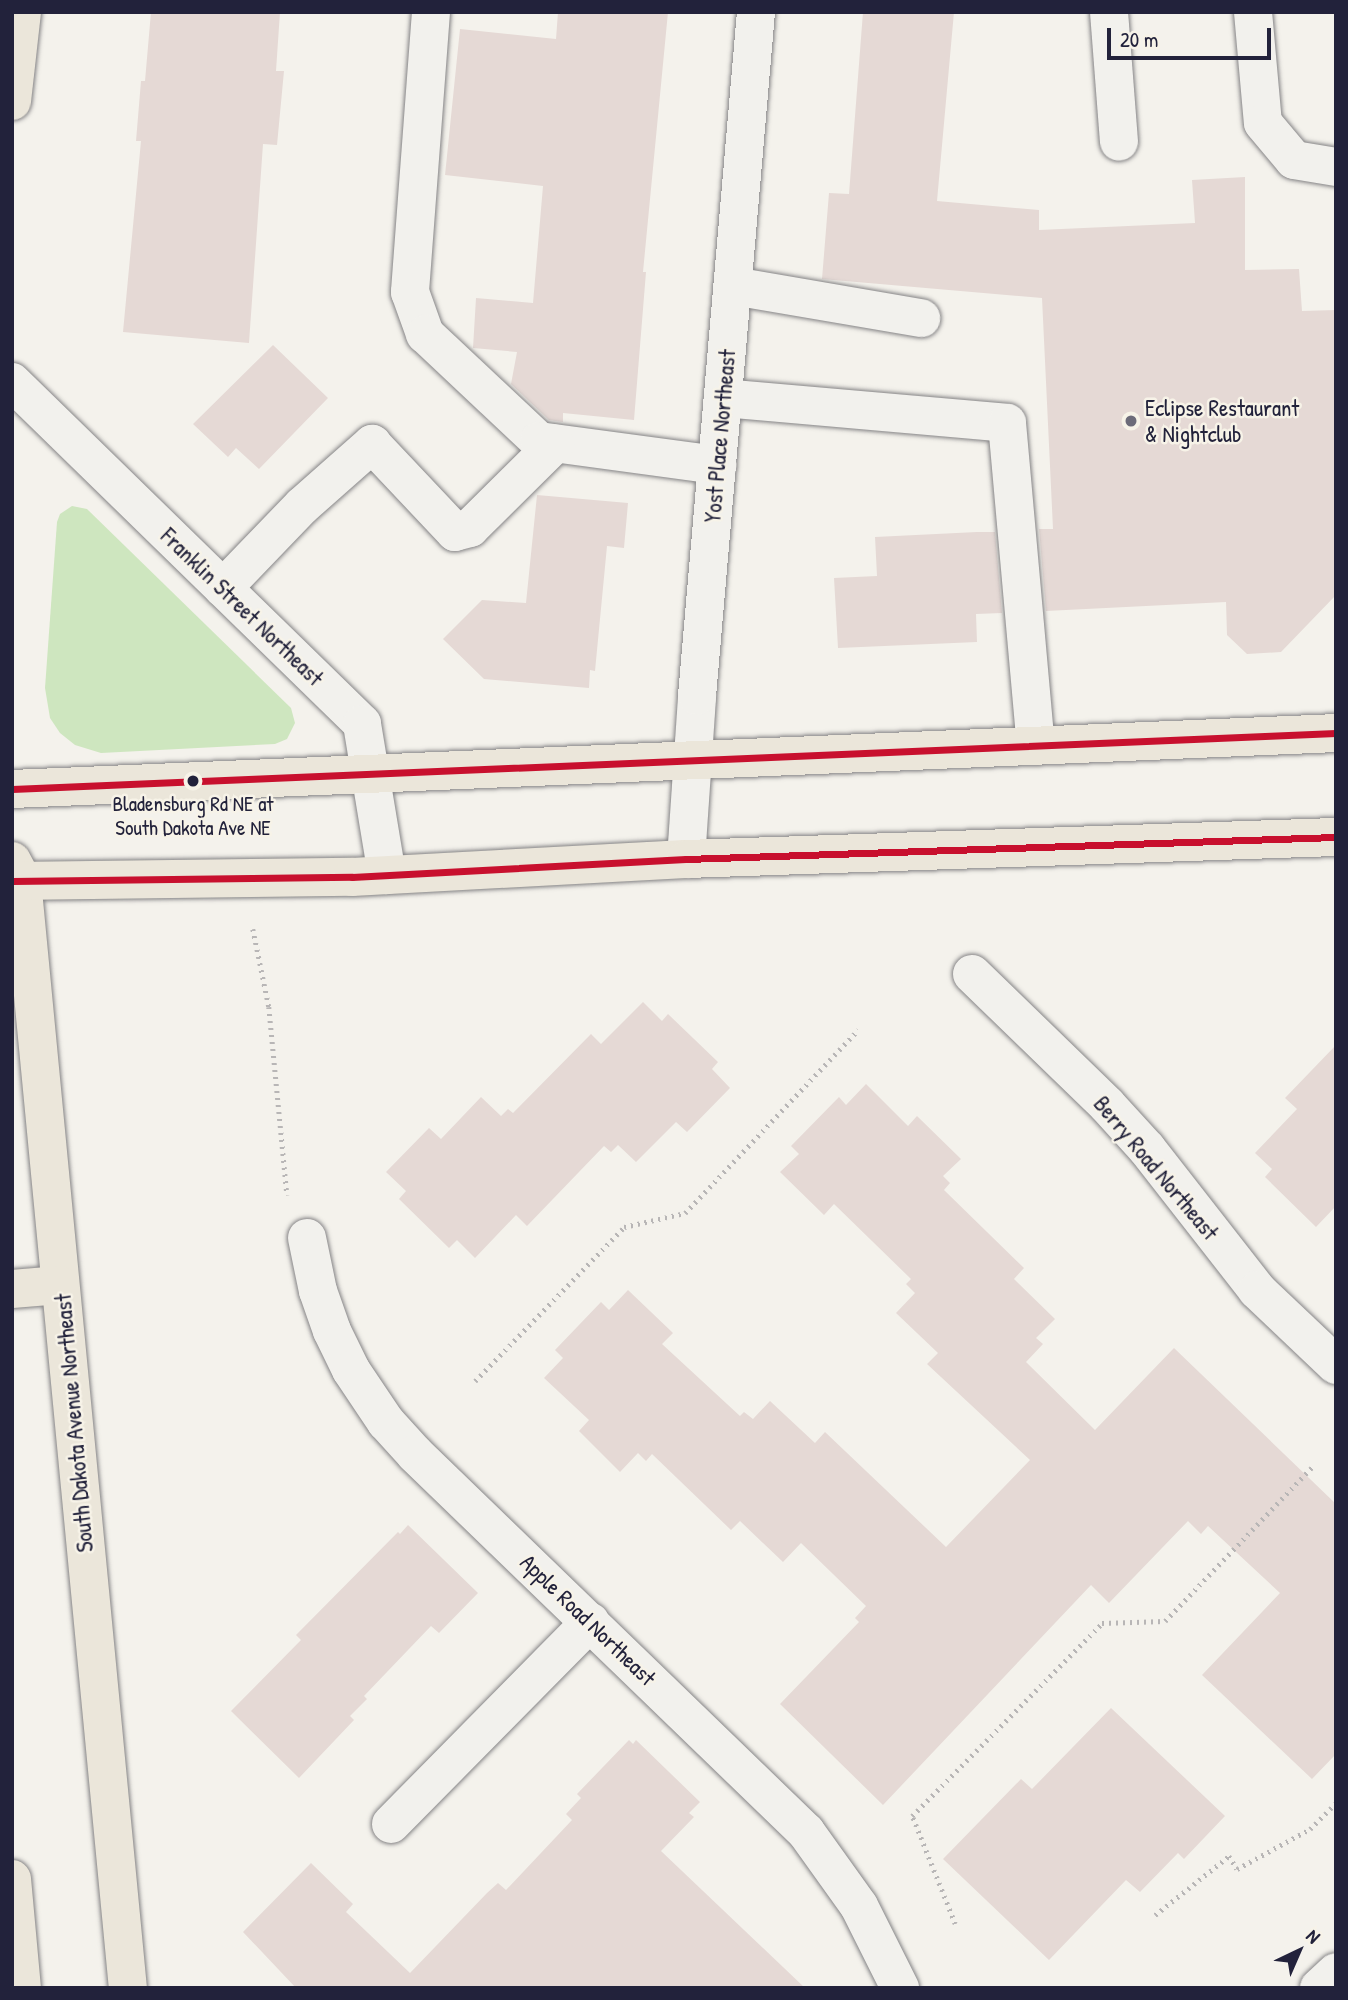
<!DOCTYPE html>
<html>
<head>
<meta charset="utf-8">
<style>
	body { margin:0 }
	#map { position:relative; width:1348px; height:2000px; overflow:hidden; background:#f4f2ec; font-family:"Patrick Hand",sans-serif }
	div>[style] { position:absolute }
	.green>* { inset:0; background:#cee6bf }
	.building>* { inset:0; background:#e5d9d5 }
	.path>* { height:4.5px; margin-top:-2.25px; transform-origin:0; background:repeating-linear-gradient(90deg,#b8b6b6 0 2px,transparent 0 7px) }
	.roads { filter:drop-shadow(0 0 2px #858486) drop-shadow(0 0 2px #858486) }
	.minor>* { height:38px; margin:-19px; padding:0 19px; transform-origin:19px; border-radius:19px; background:#f2f1ed }
	.major>* { height:38px; margin:-19px; padding:0 19px; transform-origin:19px; border-radius:19px; background:#ebe6da }
	.bus-1>* { height:7px; margin:-3.5px; padding:0 3.5px; transform-origin:3.5px; border-radius:3.5px; background:#c8102e }
	.dots>* { width:19px; height:19px; translate:-50% -50%; box-sizing:border-box; border:4px solid #f7f3e8; border-radius:50% }
	span { translate:-50% -50%; white-space:nowrap; text-align:center; line-height:1.15; -webkit-text-stroke:5px #f7f3e8; paint-order:stroke }
	.bus-label { font-size:21px; color:#22223b }
	.poi-label { font-size:23px; color:#22223b }
	.left { translate:0 -50%; text-align:left }
	.street-label { font-size:23px; color:#22223b }
	.frame { position:absolute; inset:0; border:14px solid #22223b; pointer-events:none }
	.north { position:absolute; left:1264px; top:1916px; width:70px; height:70px; -webkit-text-stroke:5px #f7f3e8; paint-order:stroke; rotate:44deg; font-size:19px; font-weight:700; line-height:28px; text-align:center; color:#22223b }
	.north::after { content:''; display:block; margin:auto; width:24px; height:32px; background:#22223b; clip-path:polygon(50% 0,100% 100%,50% 72%,0 100%) }
	.scale { position:absolute; left:1107px; top:28px; width:164px; height:32px; box-sizing:border-box; border:4px solid #22223b; border-top:0; padding-left:9px; font-size:21px; line-height:24px; white-space:nowrap; color:#22223b; -webkit-text-stroke:5px #f7f3e8; paint-order:stroke }
</style>
</head>
<body>
<div id="map">
	<div class="green">
		<i style="clip-path:polygon(72px 506px,87px 509px,291px 708px,295px 723px,287px 739px,275px 744px,101px 753px,75px 745px,60px 733px,50px 718px,45px 688px,57px 522px,60px 514px)"></i>
	</div>
	<div class="building">
		<i style="clip-path:polygon(151px 12px,280px 12px,276px 71px,284px 71px,277px 145px,263px 144px,249px 343px,123px 332px,141px 141px,136px 141px,141px 81px,145px 81px)"></i>
		<i style="clip-path:polygon(558px 12px,668px 12px,643px 272px,646px 272px,634px 420px,563px 413px,563px 422px,549px 420px,511px 384px,517px 352px,473px 348px,476px 298px,533px 303px,543px 186px,445px 175px,460px 29px,556px 39px)"></i>
		<i style="clip-path:polygon(863px 12px,954px 12px,937px 201px,1039px 210px,1039px 230px,1195px 223px,1192px 180px,1245px 177px,1245px 270px,1299px 269px,1302px 311px,1336px 310px,1336px 595px,1281px 652px,1247px 654px,1227px 635px,1226px 602px,1046px 611px,1039px 529px,1053px 529px,1042px 298px,822px 279px,829px 193px,849px 194px)"></i>
		<i style="clip-path:polygon(273px 345px,328px 398px,259px 469px,236px 448px,228px 457px,193px 424px)"></i>
		<i style="clip-path:polygon(537px 495px,628px 503px,624px 548px,607px 546px,595px 671px,590px 670px,589px 688px,484px 679px,443px 639px,482px 600px,526px 603px)"></i>
		<i style="clip-path:polygon(977px 532px,995px 532px,1002px 613px,976px 614px,977px 642px,838px 648px,834px 578px,877px 576px,875px 537px)"></i>
		<i style="clip-path:polygon(643px 1002px,662px 1021px,668px 1014px,718px 1062px,712px 1069px,730px 1088px,687px 1132px,676px 1122px,636px 1162px,618px 1145px,611px 1152px,604px 1146px,527px 1226px,516px 1215px,475px 1258px,457px 1240px,449px 1248px,399px 1199px,406px 1191px,386px 1172px,429px 1128px,441px 1139px,481px 1097px,501px 1116px,508px 1109px,513px 1113px,591px 1034px,601px 1044px)"></i>
		<i style="clip-path:polygon(1336px 1045px,1336px 1206px,1316px 1227px,1265px 1177px,1272px 1169px,1255px 1153px,1297px 1109px,1285px 1098px)"></i>
		<i style="clip-path:polygon(866px 1084px,908px 1126px,917px 1116px,961px 1159px,943px 1176px,950px 1183px,944px 1190px,1024px 1268px,1014px 1279px,1055px 1319px,1036px 1338px,1043px 1344px,1026px 1362px,1095px 1430px,1174px 1348px,1336px 1504px,1336px 1754px,1312px 1779px,1202px 1675px,1280px 1593px,1208px 1526px,1201px 1534px,1188px 1521px,1109px 1603px,1091px 1585px,883px 1805px,780px 1704px,859px 1622px,855px 1618px,866px 1606px,801px 1543px,783px 1562px,740px 1521px,731px 1530px,652px 1454px,646px 1461px,638px 1453px,620px 1472px,579px 1431px,589px 1420px,544px 1378px,563px 1358px,555px 1350px,601px 1302px,609px 1310px,628px 1290px,673px 1333px,662px 1344px,740px 1416px,744px 1412px,753px 1419px,770px 1401px,815px 1443px,825px 1432px,946px 1547px,1030px 1460px,927px 1364px,938px 1353px,896px 1313px,915px 1293px,906px 1284px,911px 1279px,834px 1204px,824px 1215px,780px 1172px,799px 1154px,791px 1146px,839px 1097px,846px 1105px)"></i>
		<i style="clip-path:polygon(408px 1525px,478px 1593px,439px 1633px,431px 1626px,364px 1696px,367px 1699px,350px 1716px,354px 1720px,299px 1778px,231px 1711px,301px 1640px,296px 1635px,398px 1532px,400px 1534px)"></i>
		<i style="clip-path:polygon(1111px 1708px,1225px 1816px,1184px 1859px,1178px 1853px,1140px 1892px,1126px 1880px,1049px 1960px,943px 1859px,1021px 1779px,1032px 1789px)"></i>
		<i style="clip-path:polygon(629px 1740px,633px 1744px,636px 1740px,700px 1802px,689px 1813px,694px 1817px,661px 1851px,805px 1988px,296px 1988px,243px 1932px,311px 1863px,353px 1904px,346px 1912px,410px 1973px,487px 1893px,498px 1883px,506px 1890px,572px 1820px,566px 1814px,581px 1798px,577px 1794px)"></i>
	</div>
	<div class="path">
		<i style="left:253px;top:929px;width:80px;rotate:78.4deg"></i>
		<i style="left:269px;top:1007px;width:189px;rotate:84.5deg"></i>
		<i style="left:475px;top:1381px;width:214px;rotate:-45.9deg"></i>
		<i style="left:624px;top:1227px;width:63px;rotate:-12.9deg"></i>
		<i style="left:685px;top:1213px;width:252px;rotate:-46.6deg"></i>
		<i style="left:1155px;top:1915px;width:95px;rotate:-38.6deg"></i>
		<i style="left:1229px;top:1856px;width:15px;rotate:58deg"></i>
		<i style="left:1237px;top:1869px;width:83px;rotate:-28.7deg"></i>
		<i style="left:1310px;top:1829px;width:37px;rotate:-45deg"></i>
		<i style="left:955px;top:1924px;width:116px;rotate:-111.7deg"></i>
		<i style="left:912px;top:1816px;width:271px;rotate:-45.4deg"></i>
		<i style="left:1102px;top:1623px;width:63px;rotate:-1.8deg"></i>
		<i style="left:1165px;top:1621px;width:216px;rotate:-46.3deg"></i>
	</div>
	<div class="roads">
		<div class="minor">
			<i style="left:431px;top:12px;width:281px;rotate:94.3deg"></i>
			<i style="left:410px;top:292px;width:45px;rotate:70.3deg"></i>
			<i style="left:425px;top:334px;width:156px;rotate:43.2deg"></i>
			<i style="left:539px;top:441px;width:180px;rotate:7.7deg"></i>
			<i style="left:1109px;top:12px;width:130px;rotate:85.6deg"></i>
			<i style="left:1253px;top:12px;width:111px;rotate:84.9deg"></i>
			<i style="left:1263px;top:123px;width:48px;rotate:50deg"></i>
			<i style="left:1294px;top:160px;width:43px;rotate:9.5deg"></i>
			<i style="left:733px;top:286px;width:191px;rotate:9.7deg"></i>
			<i style="left:12px;top:382px;width:489px;rotate:44.3deg"></i>
			<i style="left:362px;top:724px;width:153px;rotate:80.6deg"></i>
			<i style="left:723px;top:398px;width:285px;rotate:5deg"></i>
			<i style="left:1007px;top:423px;width:323px;rotate:84.9deg"></i>
			<i style="left:223px;top:588px;width:114px;rotate:-46.1deg"></i>
			<i style="left:302px;top:506px;width:94px;rotate:-41.5deg"></i>
			<i style="left:372px;top:444px;width:121px;rotate:46.7deg"></i>
			<i style="left:455px;top:532px;width:16px;rotate:-15deg"></i>
			<i style="left:470px;top:528px;width:120px;rotate:-44.7deg"></i>
			<i style="left:686px;top:859px;width:163px;rotate:-86.1deg"></i>
			<i style="left:697px;top:696px;width:687px;rotate:-85.07deg"></i>
			<i style="left:972px;top:974px;width:188px;rotate:44.1deg"></i>
			<i style="left:1107px;top:1105px;width:59px;rotate:47.7deg"></i>
			<i style="left:1147px;top:1149px;width:179px;rotate:52deg"></i>
			<i style="left:1257px;top:1290px;width:109px;rotate:43.5deg"></i>
			<i style="left:307px;top:1238px;width:54px;rotate:78.3deg"></i>
			<i style="left:318px;top:1291px;width:42px;rotate:70.7deg"></i>
			<i style="left:332px;top:1331px;width:43px;rotate:64deg"></i>
			<i style="left:351px;top:1370px;width:63px;rotate:56.1deg"></i>
			<i style="left:386px;top:1422px;width:43px;rotate:47.8deg"></i>
			<i style="left:415px;top:1454px;width:544px;rotate:44.03deg"></i>
			<i style="left:806px;top:1832px;width:91px;rotate:54.4deg"></i>
			<i style="left:859px;top:1906px;width:92px;rotate:63.4deg"></i>
			<i style="left:391px;top:1824px;width:284px;rotate:-45.4deg"></i>
			<i style="left:1319px;top:1988px;width:23px;rotate:-43deg"></i>
		</div>
		<div class="major">
			<i style="left:12px;top:101px;width:90px;rotate:-83.6deg"></i>
			<i style="left:12px;top:789px;width:1325px;rotate:-2.42deg"></i>
			<i style="left:12px;top:861px;width:21px;rotate:62deg"></i>
			<i style="left:22px;top:880px;width:1113px;rotate:84.54deg"></i>
			<i style="left:12px;top:881px;width:340px;rotate:-0.7deg"></i>
			<i style="left:352px;top:877px;width:334px;rotate:-3.1deg"></i>
			<i style="left:686px;top:859px;width:650px;rotate:-1.94deg"></i>
			<i style="left:12px;top:1289px;width:48px;rotate:-4.8deg"></i>
			<i style="left:12px;top:1879px;width:109px;rotate:84.8deg"></i>
		</div>
	</div>
	<div class="bus-1">
		<i style="left:12px;top:789px;width:1325px;rotate:-2.42deg"></i>
		<i style="left:12px;top:881px;width:340px;rotate:-0.7deg"></i>
		<i style="left:352px;top:877px;width:334px;rotate:-3.1deg"></i>
		<i style="left:686px;top:859px;width:650px;rotate:-1.94deg"></i>
	</div>
	<div class="dots">
		<i style="left:1131px;top:421px;background:#6c6b79"></i>
		<i style="left:193px;top:781px;background:#22223b"></i>
	</div>
	<div class="bus-label">
		<span style="left:193px;top:816px">Bladensburg Rd NE at<br>South Dakota Ave NE</span>
	</div>
	<div class="poi-label">
		<span class="left" style="left:1145px;top:421px">Eclipse Restaurant<br>&amp; Nightclub</span>
	</div>
	<div class="street-label">
		<span style="left:720px;top:436px;rotate:-85deg">Yost Place Northeast</span>
		<span style="left:242px;top:607px;rotate:44deg">Franklin Street Northeast</span>
		<span style="left:1156px;top:1168px;rotate:50deg">Berry Road Northeast</span>
		<span style="left:74px;top:1423px;rotate:-95deg">South Dakota Avenue Northeast</span>
		<span style="left:588px;top:1620px;rotate:44deg">Apple Road Northeast</span>
	</div>
	<div class="frame"></div>
	<div class="north">N</div>
	<div class="scale">20 m</div>
</div>
</body>
</html>
